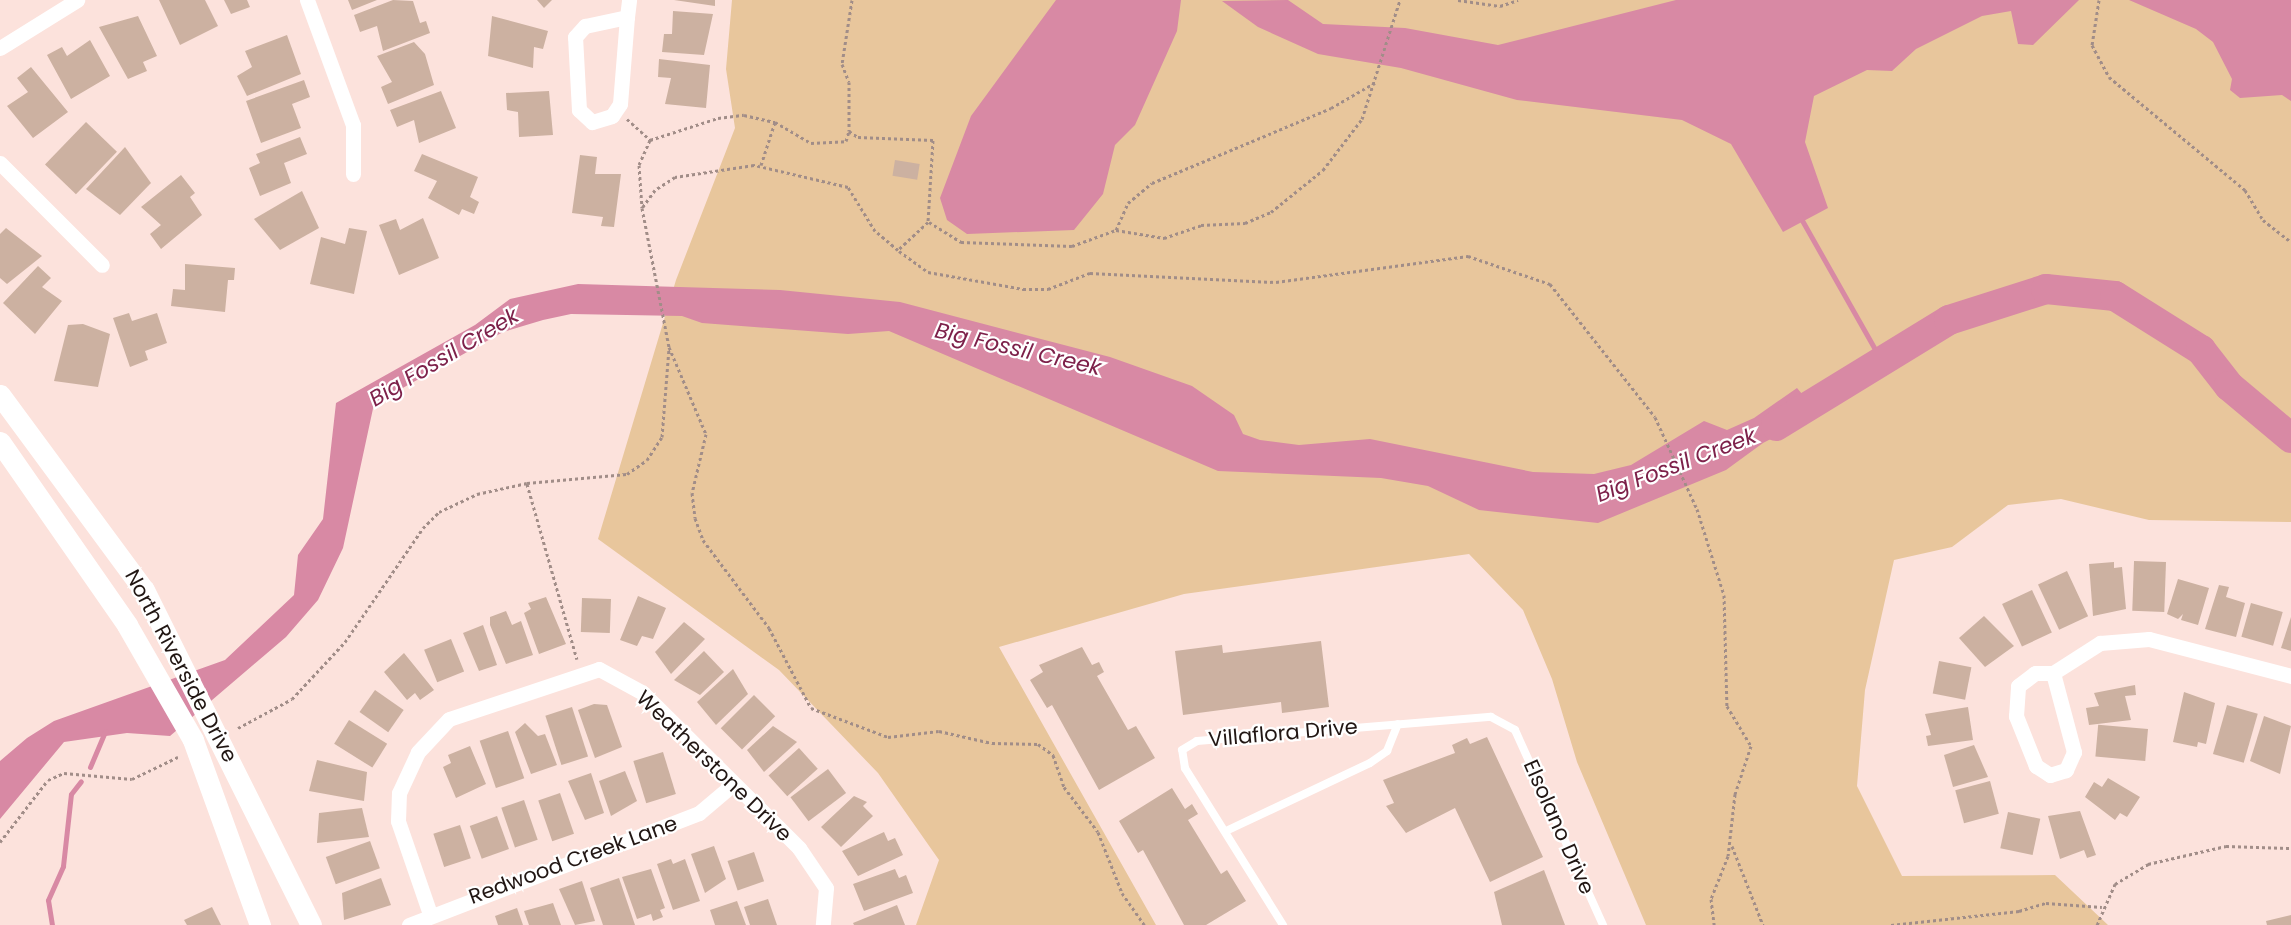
<!DOCTYPE html>
<html>
<head>
<meta charset="utf-8">
<style>
	body { margin:0 }
	#map { position:relative; width:2291px; height:925px; overflow:hidden; background:#fce2dc; font-family:Poppins,sans-serif }
	div>[style] { position:absolute }
	.green>* { inset:0; background:#e8c69c }
	.water>* { inset:0; background:#d889a4 }
	.stream>* { height:5px; margin:-2.5px; padding:0 2.5px; transform-origin:2.5px; border-radius:2.5px; background:#d889a4 }
	.river>* { height:30px; margin:-15px; padding:0 15px; transform-origin:15px; border-radius:15px; background:#d889a4 }
	.building>* { inset:0; background:#ccb1a1; transform-origin:0 0 }
	.path>* { height:3px; margin-top:-1.5px; transform-origin:0; background:repeating-linear-gradient(90deg,#a18d88 0 3px,transparent 0 6px) }
	.lane>* { height:8px; margin:-4px; padding:0 4px; transform-origin:4px; border-radius:4px; background:#fff }
	.street>* { height:15px; margin:-7.5px; padding:0 7.5px; transform-origin:7.5px; border-radius:7.5px; background:#fff }
	.secondary>* { height:21px; margin:-10.5px; padding:0 10.5px; transform-origin:10.5px; border-radius:10.5px; background:#fff }
	span { translate:-50% -50%; white-space:nowrap; text-align:center; line-height:1.15; -webkit-text-stroke:4.5px #fff; paint-order:stroke }
	.street-label { font-size:21px; color:#211613 }
	.water-label { font-size:22px; color:#7d214a; font-style:italic }
</style>
</head>
<body>
<div id="map">
	<div class="green">
		<i style="clip-path:polygon(732px 0,2291px 0,2291px 522px,2149px 520px,2061px 499px,2008px 505px,1952px 547px,1894px 560px,1865px 690px,1857px 786px,1902px 876px,2055px 875px,2108px 925px,1646px 925px,1577px 762px,1552px 679px,1523px 610px,1469px 554px,1184px 594px,999px 647px,1156px 925px,916px 925px,939px 860px,878px 773px,779px 670px,598px 539px,676px 280px,735px 128px,726px 69px)"></i>
	</div>
	<div class="water">
		<i style="clip-path:polygon(1056px 0,1181px 0,1177px 31px,1135px 125px,1115px 145px,1103px 194px,1074px 230px,967px 234px,947px 220px,940px 198px,971px 116px)"></i>
		<i style="clip-path:polygon(1288px 0,1323px 24px,1405px 28px,1498px 45px,1676px 0,2079px 0,2033px 45px,2018px 44px,2011px 11px,1982px 16px,1916px 49px,1892px 71px,1867px 70px,1814px 96px,1805px 142px,1828px 208px,1783px 232px,1731px 144px,1682px 120px,1517px 100px,1401px 68px,1318px 54px,1258px 27px,1222px 1px)"></i>
		<i style="clip-path:polygon(2129px 0,2291px 0,2291px 101px,2282px 95px,2240px 98px,2230px 90px,2232px 79px,2213px 42px,2196px 29px)"></i>
		<i style="clip-path:polygon(578px 284px,780px 290px,900px 302px,1110px 357px,1192px 386px,1234px 415px,1243px 434px,1260px 440px,1299px 445px,1370px 439px,1533px 472px,1594px 474px,1631px 465px,1704px 421px,1727px 430px,1754px 418px,1797px 388px,1819px 414px,1763px 443px,1726px 470px,1598px 523px,1479px 510px,1428px 486px,1381px 478px,1218px 471px,889px 331px,848px 334px,702px 323px,682px 316px,571px 314px,543px 320px,503px 332px,374px 404px,343px 548px,318px 600px,286px 637px,170px 736px,127px 733px,64px 742px,0 819px,0 761px,27px 738px,54px 721px,225px 660px,294px 595px,298px 555px,323px 519px,336px 403px,475px 325px,510px 299px)"></i>
	</div>
	<div class="stream">
		<i style="left:1799px;top:215px;width:169px;rotate:60.5deg"></i>
		<i style="left:90px;top:767px;width:39px;rotate:-67deg"></i>
		<i style="left:52px;top:925px;width:25px;rotate:-99deg"></i>
		<i style="left:48px;top:900px;width:37px;rotate:-66deg"></i>
		<i style="left:63px;top:866px;width:72px;rotate:-83.7deg"></i>
		<i style="left:71px;top:794px;width:16px;rotate:-52deg"></i>
	</div>
	<div class="river">
		<i style="left:1776px;top:426px;width:203px;rotate:-31.5deg"></i>
		<i style="left:1949px;top:320px;width:102px;rotate:-17.7deg"></i>
		<i style="left:2046px;top:289px;width:69px;rotate:5.8deg"></i>
		<i style="left:2115px;top:296px;width:102px;rotate:32.1deg"></i>
		<i style="left:2201px;top:350px;width:46px;rotate:52.1deg"></i>
		<i style="left:2229px;top:386px;width:81px;rotate:40deg"></i>
	</div>
	<div class="building">
		<i style="clip-path:polygon(159px 0,205px 0,218px 26px,180px 45px)"></i>
		<i style="clip-path:polygon(224px 0,247px 0,250px 7px,231px 14px)"></i>
		<i style="clip-path:polygon(348px 0,377px 0,352px 10px)"></i>
		<i style="clip-path:polygon(393px 0,413px 1px,420px 23px,426px 21px,430px 33px,383px 51px,377px 26px,360px 32px,354px 15px)"></i>
		<i style="clip-path:polygon(537px 0,552px 0,544px 8px)"></i>
		<i style="clip-path:polygon(674px 0,715px 0,715px 6px)"></i>
		<i style="clip-path:polygon(673px 11px,713px 14px,704px 55px,662px 52px,664px 34px,672px 34px)"></i>
		<i style="clip-path:polygon(138px 16px,157px 56px,143px 62px,147px 71px,128px 79px,99px 27px)"></i>
		<i style="clip-path:polygon(492px 16px,548px 31px,543px 49px,534px 47px,533px 68px,488px 56px)"></i>
		<i style="clip-path:polygon(287px 35px,301px 74px,247px 96px,237px 76px,252px 67px,245px 51px)"></i>
		<i style="clip-path:polygon(90px 40px,110px 76px,71px 99px,47px 55px,62px 47px,67px 56px)"></i>
		<i style="clip-path:polygon(414px 42px,425px 54px,434px 85px,388px 104px,381px 87px,392px 82px,377px 56px)"></i>
		<i style="clip-path:polygon(659px 59px,710px 65px,706px 108px,665px 104px,671px 78px,658px 77px)"></i>
		<i style="clip-path:polygon(31px 67px,68px 112px,33px 138px,7px 106px,28px 92px,17px 78px)"></i>
		<i style="clip-path:polygon(304px 80px,310px 97px,292px 104px,301px 128px,261px 143px,246px 101px)"></i>
		<i style="clip-path:polygon(441px 91px,456px 128px,419px 143px,414px 120px,397px 127px,390px 110px)"></i>
		<i style="clip-path:polygon(549px 91px,553px 135px,519px 137px,518px 112px,507px 110px,506px 93px)"></i>
		<i style="left:86px;top:122px;width:43px;height:59px;rotate:44deg"></i>
		<i style="clip-path:polygon(300px 137px,307px 154px,284px 163px,291px 183px,260px 196px,249px 168px,260px 163px,256px 154px)"></i>
		<i style="clip-path:polygon(125px 147px,151px 183px,120px 215px,86px 189px)"></i>
		<i style="clip-path:polygon(422px 154px,478px 177px,470px 197px,479px 202px,474px 214px,462px 209px,459px 215px,428px 198px,437px 181px,414px 171px)"></i>
		<i style="clip-path:polygon(580px 155px,597px 157px,595px 174px,621px 174px,614px 227px,601px 226px,603px 217px,572px 213px)"></i>
		<i style="left:895px;top:160px;width:25px;height:16px;rotate:9deg"></i>
		<i style="clip-path:polygon(181px 175px,195px 193px,190px 197px,202px 215px,161px 249px,150px 234px,161px 225px,141px 207px)"></i>
		<i style="clip-path:polygon(302px 191px,319px 228px,280px 250px,254px 219px)"></i>
		<i style="clip-path:polygon(423px 218px,439px 258px,399px 275px,379px 225px,396px 219px,400px 230px)"></i>
		<i style="clip-path:polygon(6px 228px,42px 256px,7px 284px,0 278px,0 234px)"></i>
		<i style="clip-path:polygon(349px 228px,367px 231px,354px 294px,310px 284px,321px 237px,345px 244px)"></i>
		<i style="clip-path:polygon(185px 264px,235px 268px,234px 280px,228px 280px,225px 312px,171px 306px,173px 289px,185px 290px)"></i>
		<i style="clip-path:polygon(38px 266px,51px 278px,42px 287px,62px 301px,35px 334px,3px 303px)"></i>
		<i style="clip-path:polygon(129px 313px,132px 321px,157px 313px,167px 343px,145px 351px,148px 360px,130px 367px,113px 318px)"></i>
		<i style="clip-path:polygon(83px 324px,110px 334px,98px 387px,54px 381px,68px 325px)"></i>
		<i style="clip-path:polygon(2114px 562px,2114px 568px,2122px 567px,2126px 609px,2093px 616px,2089px 564px)"></i>
		<i style="left:2166px;top:562px;width:50px;height:32px;rotate:92deg"></i>
		<i style="left:2067px;top:571px;width:50px;height:32px;rotate:65deg"></i>
		<i style="clip-path:polygon(2178px 579px,2209px 588px,2198px 625px,2181px 620px,2183px 614px,2178px 619px,2167px 614px)"></i>
		<i style="clip-path:polygon(2219px 585px,2229px 587px,2226px 597px,2245px 603px,2236px 637px,2205px 629px)"></i>
		<i style="left:2032px;top:590px;width:47px;height:33px;rotate:65deg"></i>
		<i style="clip-path:polygon(638px 596px,666px 608px,653px 639px,642px 636px,637px 646px,620px 640px)"></i>
		<i style="clip-path:polygon(546px 597px,566px 644px,539px 654px,524px 613px,531px 609px,528px 603px)"></i>
		<i style="left:582px;top:598px;width:29px;height:34px;rotate:2deg"></i>
		<i style="left:2251px;top:603px;width:33px;height:35px;rotate:16deg"></i>
		<i style="clip-path:polygon(506px 611px,512px 625px,521px 621px,533px 655px,506px 664px,490px 625px,490px 617px)"></i>
		<i style="clip-path:polygon(1984px 616px,2014px 646px,1985px 667px,1959px 638px)"></i>
		<i style="clip-path:polygon(2291px 617px,2291px 651px,2281px 648px)"></i>
		<i style="clip-path:polygon(684px 622px,705px 639px,671px 674px,655px 652px)"></i>
		<i style="clip-path:polygon(483px 625px,497px 665px,479px 671px,463px 633px)"></i>
		<i style="left:451px;top:639px;width:35px;height:29px;rotate:68deg"></i>
		<i style="clip-path:polygon(1321px 641px,1329px 707px,1282px 713px,1281px 702px,1183px 715px,1175px 651px,1222px 645px,1223px 653px)"></i>
		<i style="clip-path:polygon(1082px 647px,1092px 665px,1099px 662px,1104px 672px,1097px 676px,1128px 730px,1136px 726px,1155px 758px,1099px 790px,1052px 705px,1047px 708px,1030px 680px,1043px 672px,1039px 665px)"></i>
		<i style="clip-path:polygon(704px 651px,724px 672px,700px 695px,674px 680px)"></i>
		<i style="clip-path:polygon(404px 653px,434px 690px,420px 700px,415px 693px,407px 700px,384px 672px)"></i>
		<i style="left:1939px;top:661px;width:33px;height:33px;rotate:11deg"></i>
		<i style="clip-path:polygon(733px 669px,748px 694px,716px 725px,697px 702px)"></i>
		<i style="clip-path:polygon(2135px 685px,2136px 695px,2125px 696px,2131px 720px,2089px 725px,2086px 708px,2099px 706px,2094px 693px)"></i>
		<i style="left:375px;top:690px;width:35px;height:27px;rotate:35deg"></i>
		<i style="clip-path:polygon(2184px 692px,2215px 703px,2206px 744px,2198px 742px,2197px 747px,2173px 742px)"></i>
		<i style="left:754px;top:695px;width:30px;height:47px;rotate:45deg"></i>
		<i style="clip-path:polygon(594px 704px,607px 705px,622px 747px,595px 758px,578px 710px)"></i>
		<i style="left:2227px;top:705px;width:32px;height:51px;rotate:16deg"></i>
		<i style="left:572px;top:707px;width:52px;height:28px;rotate:72deg"></i>
		<i style="clip-path:polygon(1968px 707px,1973px 740px,1928px 746px,1926px 736px,1931px 735px,1925px 714px)"></i>
		<i style="clip-path:polygon(2264px 716px,2291px 726px,2280px 774px,2250px 761px)"></i>
		<i style="left:349px;top:720px;width:45px;height:28px;rotate:32deg"></i>
		<i style="clip-path:polygon(525px 723px,538px 736px,545px 734px,557px 765px,531px 774px,515px 732px)"></i>
		<i style="clip-path:polygon(773px 726px,797px 742px,764px 772px,747px 750px)"></i>
		<i style="left:2148px;top:729px;width:32px;height:50px;rotate:95deg"></i>
		<i style="left:508px;top:731px;width:50px;height:30px;rotate:71deg"></i>
		<i style="clip-path:polygon(1487px 737px,1543px 857px,1490px 882px,1455px 808px,1406px 833px,1386px 806px,1394px 803px,1383px 780px,1455px 753px,1452px 745px,1467px 738px,1470px 744px)"></i>
		<i style="clip-path:polygon(1974px 745px,1988px 777px,1953px 787px,1944px 755px)"></i>
		<i style="clip-path:polygon(470px 746px,486px 784px,456px 798px,443px 767px,451px 763px,448px 755px)"></i>
		<i style="left:799px;top:748px;width:28px;height:41px;rotate:48deg"></i>
		<i style="left:663px;top:752px;width:44px;height:31px;rotate:73deg"></i>
		<i style="clip-path:polygon(317px 760px,367px 772px,364px 801px,309px 791px)"></i>
		<i style="left:828px;top:769px;width:30px;height:47px;rotate:53deg"></i>
		<i style="clip-path:polygon(625px 771px,637px 801px,611px 816px,599px 781px)"></i>
		<i style="clip-path:polygon(591px 773px,604px 813px,585px 820px,568px 781px)"></i>
		<i style="clip-path:polygon(2108px 778px,2140px 797px,2127px 817px,2120px 813px,2115px 820px,2085px 797px,2094px 782px,2102px 787px)"></i>
		<i style="left:1990px;top:781px;width:34px;height:36px;rotate:75deg"></i>
		<i style="clip-path:polygon(1172px 788px,1185px 809px,1192px 804px,1198px 814px,1188px 820px,1221px 874px,1227px 870px,1246px 901px,1206px 925px,1184px 925px,1143px 850px,1138px 853px,1119px 821px)"></i>
		<i style="left:560px;top:793px;width:43px;height:23px;rotate:71deg"></i>
		<i style="clip-path:polygon(854px 796px,867px 802px,863px 806px,873px 816px,841px 847px,821px 827px)"></i>
		<i style="left:524px;top:800px;width:42px;height:24px;rotate:71deg"></i>
		<i style="clip-path:polygon(362px 808px,369px 837px,317px 843px,319px 813px)"></i>
		<i style="clip-path:polygon(2080px 811px,2096px 855px,2087px 858px,2084px 850px,2060px 859px,2048px 816px)"></i>
		<i style="left:2008px;top:812px;width:33px;height:37px;rotate:12deg"></i>
		<i style="left:497px;top:816px;width:35px;height:29px;rotate:70deg"></i>
		<i style="left:460px;top:825px;width:35px;height:28px;rotate:72deg"></i>
		<i style="clip-path:polygon(884px 832px,888px 841px,895px 838px,903px 855px,858px 876px,842px 851px)"></i>
		<i style="left:370px;top:841px;width:29px;height:47px;rotate:70deg"></i>
		<i style="clip-path:polygon(714px 846px,726px 879px,705px 893px,691px 854px)"></i>
		<i style="left:754px;top:852px;width:31px;height:28px;rotate:71deg"></i>
		<i style="clip-path:polygon(671px 859px,673px 864px,685px 859px,700px 901px,673px 910px,657px 864px)"></i>
		<i style="clip-path:polygon(651px 869px,665px 908px,660px 910px,663px 917px,653px 921px,651px 914px,637px 919px,622px 877px)"></i>
		<i style="clip-path:polygon(895px 869px,899px 878px,906px 875px,913px 893px,864px 911px,853px 884px)"></i>
		<i style="clip-path:polygon(1544px 870px,1565px 925px,1502px 925px,1494px 892px)"></i>
		<i style="clip-path:polygon(381px 878px,391px 905px,344px 920px,342px 893px)"></i>
		<i style="clip-path:polygon(619px 878px,635px 925px,603px 925px,590px 888px)"></i>
		<i style="clip-path:polygon(582px 881px,595px 921px,575px 925px,559px 889px)"></i>
		<i style="clip-path:polygon(768px 899px,777px 925px,750px 925px,744px 907px)"></i>
		<i style="clip-path:polygon(737px 901px,746px 925px,715px 925px,710px 910px)"></i>
		<i style="clip-path:polygon(553px 903px,561px 925px,529px 925px,524px 911px)"></i>
		<i style="clip-path:polygon(897px 905px,905px 925px,854px 925px,853px 923px)"></i>
		<i style="clip-path:polygon(212px 907px,221px 925px,187px 925px,184px 920px)"></i>
		<i style="clip-path:polygon(517px 908px,523px 925px,498px 925px,495px 916px)"></i>
		<i style="clip-path:polygon(2291px 915px,2291px 925px,2267px 925px,2266px 921px)"></i>
	</div>
	<div class="path">
		<i style="left:852px;top:0;width:65px;rotate:98.9deg"></i>
		<i style="left:842px;top:64px;width:19px;rotate:69deg"></i>
		<i style="left:849px;top:82px;width:49px;rotate:90deg"></i>
		<i style="left:849px;top:131px;width:11px;rotate:34deg"></i>
		<i style="left:858px;top:137px;width:75px;rotate:2.3deg"></i>
		<i style="left:933px;top:140px;width:82px;rotate:93.5deg"></i>
		<i style="left:928px;top:222px;width:41px;rotate:137deg"></i>
		<i style="left:898px;top:250px;width:30px;rotate:-140deg"></i>
		<i style="left:875px;top:231px;width:52px;rotate:-121.5deg"></i>
		<i style="left:848px;top:187px;width:97px;rotate:-166.8deg"></i>
		<i style="left:754px;top:165px;width:80px;rotate:171.4deg"></i>
		<i style="left:675px;top:177px;width:24px;rotate:147deg"></i>
		<i style="left:655px;top:190px;width:22px;rotate:126deg"></i>
		<i style="left:642px;top:208px;width:142px;rotate:79deg"></i>
		<i style="left:669px;top:347px;width:95px;rotate:67deg"></i>
		<i style="left:706px;top:434px;width:61px;rotate:103.3deg"></i>
		<i style="left:692px;top:493px;width:25px;rotate:83deg"></i>
		<i style="left:695px;top:518px;width:23px;rotate:70deg"></i>
		<i style="left:703px;top:540px;width:110px;rotate:53.1deg"></i>
		<i style="left:769px;top:628px;width:90px;rotate:62.3deg"></i>
		<i style="left:811px;top:708px;width:82px;rotate:20.6deg"></i>
		<i style="left:888px;top:737px;width:51px;rotate:-6.7deg"></i>
		<i style="left:939px;top:731px;width:54px;rotate:12.8deg"></i>
		<i style="left:992px;top:743px;width:46px;rotate:1.2deg"></i>
		<i style="left:1038px;top:744px;width:19px;rotate:36deg"></i>
		<i style="left:1053px;top:755px;width:34px;rotate:71deg"></i>
		<i style="left:1064px;top:787px;width:56px;rotate:52.9deg"></i>
		<i style="left:1098px;top:832px;width:66px;rotate:68.5deg"></i>
		<i style="left:1122px;top:893px;width:39px;rotate:55deg"></i>
		<i style="left:1458px;top:0;width:42px;rotate:8.1deg"></i>
		<i style="left:1500px;top:6px;width:19px;rotate:-18deg"></i>
		<i style="left:2099px;top:0;width:46px;rotate:98.8deg"></i>
		<i style="left:2092px;top:45px;width:36px;rotate:62deg"></i>
		<i style="left:2109px;top:77px;width:177px;rotate:39.7deg"></i>
		<i style="left:2245px;top:190px;width:35px;rotate:59deg"></i>
		<i style="left:2263px;top:220px;width:36px;rotate:38deg"></i>
		<i style="left:627px;top:119px;width:31px;rotate:42deg"></i>
		<i style="left:650px;top:140px;width:27px;rotate:114deg"></i>
		<i style="left:639px;top:165px;width:43px;rotate:86deg"></i>
		<i style="left:650px;top:140px;width:71px;rotate:-17.9deg"></i>
		<i style="left:718px;top:118px;width:26px;rotate:-7deg"></i>
		<i style="left:744px;top:115px;width:32px;rotate:13deg"></i>
		<i style="left:761px;top:165px;width:45px;rotate:-72deg"></i>
		<i style="left:775px;top:122px;width:42px;rotate:30.3deg"></i>
		<i style="left:811px;top:143px;width:35px;rotate:-3deg"></i>
		<i style="left:846px;top:141px;width:10px;rotate:-73deg"></i>
		<i style="left:929px;top:222px;width:38px;rotate:32deg"></i>
		<i style="left:961px;top:242px;width:111px;rotate:2.1deg"></i>
		<i style="left:1072px;top:246px;width:47px;rotate:-20deg"></i>
		<i style="left:1116px;top:230px;width:49px;rotate:9.5deg"></i>
		<i style="left:1164px;top:238px;width:39px;rotate:-19deg"></i>
		<i style="left:1201px;top:225px;width:44px;rotate:-2.6deg"></i>
		<i style="left:1245px;top:223px;width:28px;rotate:-23deg"></i>
		<i style="left:1271px;top:212px;width:67px;rotate:-38.9deg"></i>
		<i style="left:1323px;top:170px;width:64px;rotate:-52.6deg"></i>
		<i style="left:1362px;top:119px;width:125px;rotate:-72.3deg"></i>
		<i style="left:1116px;top:230px;width:30px;rotate:-66deg"></i>
		<i style="left:1128px;top:203px;width:31px;rotate:-40deg"></i>
		<i style="left:1152px;top:183px;width:194px;rotate:-22.7deg"></i>
		<i style="left:1331px;top:108px;width:52px;rotate:-30deg"></i>
		<i style="left:899px;top:251px;width:36px;rotate:36deg"></i>
		<i style="left:928px;top:272px;width:97px;rotate:10.1deg"></i>
		<i style="left:1023px;top:289px;width:25px"></i>
		<i style="left:1048px;top:289px;width:45px;rotate:-20.9deg"></i>
		<i style="left:1090px;top:273px;width:186px;rotate:2.8deg"></i>
		<i style="left:1276px;top:282px;width:194px;rotate:-7.7deg"></i>
		<i style="left:1468px;top:256px;width:87px;rotate:18.9deg"></i>
		<i style="left:1550px;top:284px;width:169px;rotate:51.7deg"></i>
		<i style="left:1655px;top:417px;width:101px;rotate:65.5deg"></i>
		<i style="left:1697px;top:509px;width:90px;rotate:72.6deg"></i>
		<i style="left:1724px;top:595px;width:111px;rotate:88.5deg"></i>
		<i style="left:1727px;top:706px;width:47px;rotate:59deg"></i>
		<i style="left:1751px;top:746px;width:51px;rotate:108.4deg"></i>
		<i style="left:1735px;top:794px;width:62px;rotate:96.4deg"></i>
		<i style="left:1728px;top:856px;width:46px;rotate:111.6deg"></i>
		<i style="left:1711px;top:899px;width:26px;rotate:83deg"></i>
		<i style="left:527px;top:484px;width:182px;rotate:74.1deg"></i>
		<i style="left:238px;top:728px;width:61px;rotate:-28.2deg"></i>
		<i style="left:292px;top:699px;width:78px;rotate:-47.1deg"></i>
		<i style="left:345px;top:642px;width:138px;rotate:-55.6deg"></i>
		<i style="left:423px;top:528px;width:23px;rotate:-45deg"></i>
		<i style="left:439px;top:512px;width:42px;rotate:-25.3deg"></i>
		<i style="left:477px;top:494px;width:51px;rotate:-12.4deg"></i>
		<i style="left:527px;top:483px;width:100px;rotate:-5.1deg"></i>
		<i style="left:627px;top:474px;width:24px;rotate:-35deg"></i>
		<i style="left:647px;top:460px;width:27px;rotate:-57deg"></i>
		<i style="left:662px;top:437px;width:88px;rotate:-85.5deg"></i>
		<i style="left:0;top:842px;width:78px;rotate:-52.3deg"></i>
		<i style="left:48px;top:780px;width:17px;rotate:-24deg"></i>
		<i style="left:64px;top:773px;width:68px;rotate:5deg"></i>
		<i style="left:132px;top:779px;width:51px;rotate:-25.6deg"></i>
		<i style="left:1732px;top:846px;width:85px;rotate:68.6deg"></i>
		<i style="left:1891px;top:925px;width:129px;rotate:-6.2deg"></i>
		<i style="left:2019px;top:911px;width:28px;rotate:-17deg"></i>
		<i style="left:2046px;top:903px;width:56px;rotate:4.1deg"></i>
		<i style="left:2097px;top:925px;width:45px;rotate:-66.3deg"></i>
		<i style="left:2115px;top:884px;width:39px;rotate:-31deg"></i>
		<i style="left:2148px;top:864px;width:80px;rotate:-13deg"></i>
		<i style="left:2226px;top:846px;width:65px;rotate:1.8deg"></i>
	</div>
	<div class="lane">
		<i style="left:1226px;top:831px;width:159px;rotate:-25.3deg"></i>
		<i style="left:1370px;top:763px;width:21px;rotate:-35deg"></i>
		<i style="left:1387px;top:751px;width:29px;rotate:-68deg"></i>
		<i style="left:1283px;top:925px;width:185px;rotate:-122deg"></i>
		<i style="left:1185px;top:768px;width:18px;rotate:-99deg"></i>
		<i style="left:1182px;top:750px;width:17px;rotate:-31deg"></i>
		<i style="left:1197px;top:741px;width:295px;rotate:-4.7deg"></i>
		<i style="left:1491px;top:717px;width:27px;rotate:28deg"></i>
		<i style="left:1515px;top:730px;width:214px;rotate:65.7deg"></i>
	</div>
	<div class="street">
		<i style="left:307px;top:0;width:133px;rotate:69.8deg"></i>
		<i style="left:353px;top:125px;width:49px;rotate:90deg"></i>
		<i style="left:627px;top:17px;width:87px;rotate:94.6deg"></i>
		<i style="left:620px;top:104px;width:14px;rotate:124deg"></i>
		<i style="left:612px;top:116px;width:21px;rotate:163deg"></i>
		<i style="left:592px;top:122px;width:18px;rotate:-137deg"></i>
		<i style="left:579px;top:110px;width:73px;rotate:-93.1deg"></i>
		<i style="left:575px;top:37px;width:15px;rotate:-48deg"></i>
		<i style="left:585px;top:26px;width:43px;rotate:-12.1deg"></i>
		<i style="left:627px;top:17px;width:17px;rotate:-83deg"></i>
		<i style="left:0;top:48px;width:91px;rotate:-31.9deg"></i>
		<i style="left:0;top:163px;width:144px;rotate:45deg"></i>
		<i style="left:2035px;top:673px;width:18px"></i>
		<i style="left:2053px;top:673px;width:82px;rotate:75.1deg"></i>
		<i style="left:2074px;top:752px;width:20px;rotate:114deg"></i>
		<i style="left:2066px;top:770px;width:17px;rotate:163deg"></i>
		<i style="left:2050px;top:775px;width:17px;rotate:-147deg"></i>
		<i style="left:2036px;top:766px;width:54px;rotate:-111.8deg"></i>
		<i style="left:2016px;top:716px;width:30px;rotate:-86deg"></i>
		<i style="left:2018px;top:686px;width:21px;rotate:-37deg"></i>
		<i style="left:2053px;top:673px;width:56px;rotate:-32.6deg"></i>
		<i style="left:2100px;top:643px;width:49px;rotate:-4.7deg"></i>
		<i style="left:2149px;top:639px;width:147px;rotate:14.6deg"></i>
		<i style="left:430px;top:914px;width:98px;rotate:-109deg"></i>
		<i style="left:398px;top:821px;width:28px;rotate:-88deg"></i>
		<i style="left:399px;top:793px;width:45px;rotate:-65.1deg"></i>
		<i style="left:418px;top:752px;width:45px;rotate:-46.8deg"></i>
		<i style="left:449px;top:719px;width:158px;rotate:-18.4deg"></i>
		<i style="left:599px;top:669px;width:50px;rotate:28.6deg"></i>
		<i style="left:643px;top:693px;width:220px;rotate:44.8deg"></i>
		<i style="left:799px;top:848px;width:48px;rotate:56deg"></i>
		<i style="left:826px;top:888px;width:37px;rotate:95deg"></i>
		<i style="left:409px;top:925px;width:311px;rotate:-21.1deg"></i>
		<i style="left:699px;top:813px;width:42px;rotate:-40.2deg"></i>
	</div>
	<div class="secondary">
		<i style="left:0;top:395px;width:242px;rotate:53.6deg"></i>
		<i style="left:144px;top:590px;width:374px;rotate:63.5deg"></i>
		<i style="left:0;top:442px;width:223px;rotate:55.2deg"></i>
		<i style="left:127px;top:625px;width:133px;rotate:60.1deg"></i>
		<i style="left:193px;top:740px;width:197px;rotate:70.1deg"></i>
	</div>
	<div class="street-label">
		<span style="left:181px;top:666px;rotate:62deg">North Riverside Drive</span>
		<span style="left:1283px;top:733px;rotate:-5deg">Villaflora Drive</span>
		<span style="left:714px;top:766px;rotate:44deg">Weatherstone Drive</span>
		<span style="left:1559px;top:827px;rotate:66deg">Elsolano Drive</span>
		<span style="left:573px;top:860px;rotate:-20deg">Redwood Creek Lane</span>
	</div>
	<div class="water-label">
		<span style="left:1018px;top:349px;rotate:13deg">Big Fossil Creek</span>
		<span style="left:444px;top:357px;rotate:-31deg">Big Fossil Creek</span>
		<span style="left:1676px;top:465px;rotate:-21deg">Big Fossil Creek</span>
	</div>
</div>
</body>
</html>
